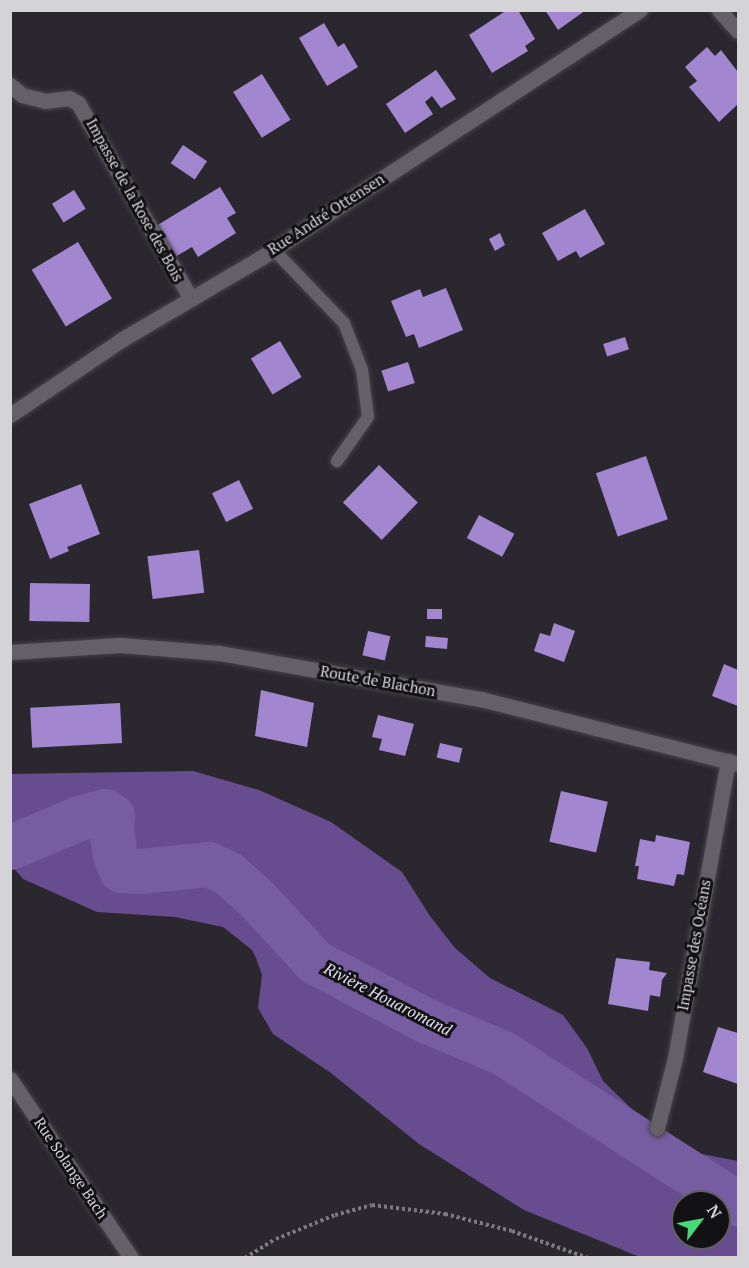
<!DOCTYPE html>
<html>
<head>
<meta charset="utf-8">
<style>
	body { margin:0 }
	#map { position:relative; width:749px; height:1268px; overflow:hidden; background:#2a282e; font-family:"PT Serif",serif }
	div>[style] { position:absolute }
	.forest>* { inset:0; background:#674c90 }
	.river>* { height:45px; margin:-22.5px; padding:0 22.5px; transform-origin:22.5px; border-radius:22.5px; background:#765ca0 }
	.building>* { inset:0; background:#a287d0; transform-origin:0 0 }
	.path>* { height:4px; margin-top:-2px; transform-origin:0; background:repeating-linear-gradient(90deg,#7b7a7f 0 3px,transparent 0 6px) }
	.roads { filter:drop-shadow(0 0 2px #454348) drop-shadow(0 0 2px #454348) }
	.lane>* { height:12px; margin:-6px; padding:0 6px; transform-origin:6px; border-radius:6px; background:#636167 }
	.street>* { height:15px; margin:-7.5px; padding:0 7.5px; transform-origin:7.5px; border-radius:7.5px; background:#636167 }
	.secondary>* { height:15px; margin:-7.5px; padding:0 7.5px; transform-origin:7.5px; border-radius:7.5px; background:#636167 }
	span { translate:-50% -50%; white-space:nowrap; text-align:center; line-height:1.15; -webkit-text-stroke:6px #121214; paint-order:stroke }
	.street-label { font-size:15px; color:#d4d3d6 }
	.water-label { font-size:16px; color:#e5dff3; font-style:italic }
	.frame { position:absolute; inset:0; border:12px solid #d4d3d6; pointer-events:none }
	.north { position:absolute; left:671px; top:1190px; width:60px; height:60px; box-sizing:border-box; background:#121214; border:2px solid #605f62; border-radius:50%; rotate:58deg; font-size:16px; font-weight:700; line-height:24px; text-align:center; color:#d4d3d6 }
	.north::after { content:''; display:block; margin:auto; width:21px; height:27px; background:#4ad778; clip-path:polygon(50% 0,100% 100%,50% 72%,0 100%) }
</style>
</head>
<body>
<div id="map">
	<div class="forest">
		<i style="clip-path:polygon(evenodd,193px 771px,259px 790px,331px 822px,402px 872px,430px 916px,455px 948px,490px 978px,563px 1015px,587px 1048px,603px 1081px,635px 1112px,671px 1141px,702px 1154px,738px 1161px,738px 1257px,640px 1257px,524px 1210px,419px 1144px,331px 1073px,273px 1034px,258px 1008px,262px 975px,256px 958px,252px 950px,223px 927px,175px 917px,97px 912px,23px 879px,11px 865px,10px 774px,193px 771px,683px 1202px,719px 1202px,719px 1238px,683px 1238px,683px 1202px)"></i>
	</div>
	<div class="river">
		<i style="left:10px;top:847px;width:75px;rotate:-22.8deg"></i>
		<i style="left:79px;top:818px;width:27px;rotate:-15deg"></i>
		<i style="left:105px;top:811px;width:9px;rotate:36deg"></i>
		<i style="left:112px;top:816px;width:14px;rotate:94deg"></i>
		<i style="left:111px;top:830px;width:26px;rotate:81deg"></i>
		<i style="left:115px;top:856px;width:15px;rotate:67deg"></i>
		<i style="left:121px;top:870px;width:19px;rotate:3deg"></i>
		<i style="left:140px;top:871px;width:68px;rotate:-5.9deg"></i>
		<i style="left:208px;top:864px;width:22px;rotate:24deg"></i>
		<i style="left:228px;top:873px;width:39px;rotate:42deg"></i>
		<i style="left:257px;top:899px;width:86px;rotate:47.4deg"></i>
		<i style="left:315px;top:962px;width:127px;rotate:27.8deg"></i>
		<i style="left:427px;top:1021px;width:82px;rotate:22.8deg"></i>
		<i style="left:503px;top:1053px;width:279px;rotate:32.7deg"></i>
	</div>
	<div class="building">
		<i style="clip-path:polygon(507px 10px,518px 10px,535px 39px,525px 46px,528px 51px,492px 73px,469px 35px)"></i>
		<i style="clip-path:polygon(545px 10px,586px 10px,558px 30px)"></i>
		<i style="clip-path:polygon(324px 23px,338px 47px,344px 43px,358px 67px,327px 86px,299px 38px)"></i>
		<i style="clip-path:polygon(707px 47px,715px 56px,721px 50px,738px 72px,738px 104px,719px 122px,689px 87px,697px 81px,685px 67px)"></i>
		<i style="clip-path:polygon(436px 70px,456px 99px,441px 108px,432px 96px,425px 102px,433px 114px,405px 133px,386px 104px)"></i>
		<i style="left:262px;top:74px;width:54px;height:34px;rotate:58deg"></i>
		<i style="left:183px;top:145px;width:29px;height:22px;rotate:34deg"></i>
		<i style="clip-path:polygon(220px 187px,236px 213px,227px 218px,236px 233px,198px 257px,192px 247px,175px 257px,156px 226px)"></i>
		<i style="left:74px;top:190px;width:22px;height:26px;rotate:58deg"></i>
		<i style="clip-path:polygon(585px 209px,605px 244px,580px 258px,576px 251px,558px 261px,542px 233px)"></i>
		<i style="clip-path:polygon(500px 233px,505px 245px,495px 251px,489px 239px)"></i>
		<i style="left:78px;top:242px;width:66px;height:54px;rotate:59deg"></i>
		<i style="clip-path:polygon(446px 288px,463px 330px,419px 348px,414px 334px,406px 337px,391px 301px,420px 289px,423px 297px)"></i>
		<i style="left:625px;top:337px;width:13px;height:23px;rotate:72deg"></i>
		<i style="left:280px;top:341px;width:42px;height:34px;rotate:59deg"></i>
		<i style="left:408px;top:362px;width:22px;height:28px;rotate:72deg"></i>
		<i style="left:646px;top:456px;width:67px;height:53px;rotate:71deg"></i>
		<i style="left:379px;top:465px;width:54px;height:52px;rotate:44deg"></i>
		<i style="left:239px;top:480px;width:32px;height:30px;rotate:64deg"></i>
		<i style="clip-path:polygon(81px 484px,100px 534px,67px 547px,69px 551px,50px 559px,29px 504px)"></i>
		<i style="left:479px;top:515px;width:40px;height:26px;rotate:28deg"></i>
		<i style="left:199px;top:550px;width:43px;height:52px;rotate:83deg"></i>
		<i style="left:30px;top:583px;width:60px;height:38px;rotate:1deg"></i>
		<i style="left:427px;top:609px;width:15px;height:10px"></i>
		<i style="clip-path:polygon(554px 623px,575px 631px,564px 662px,534px 651px,540px 633px,550px 636px)"></i>
		<i style="left:368px;top:631px;width:23px;height:25px;rotate:13deg"></i>
		<i style="left:426px;top:636px;width:22px;height:11px;rotate:5deg"></i>
		<i style="clip-path:polygon(724px 664px,738px 670px,738px 706px,712px 696px)"></i>
		<i style="clip-path:polygon(261px 690px,314px 703px,307px 747px,255px 736px)"></i>
		<i style="left:120px;top:703px;width:40px;height:90px;rotate:87deg"></i>
		<i style="clip-path:polygon(378px 715px,414px 724px,405px 756px,379px 750px,382px 739px,372px 737px)"></i>
		<i style="left:440px;top:743px;width:23px;height:15px;rotate:13deg"></i>
		<i style="left:561px;top:791px;width:48px;height:52px;rotate:13deg"></i>
		<i style="clip-path:polygon(656px 835px,690px 842px,684px 875px,677px 874px,674px 886px,637px 879px,639px 866px,635px 866px,640px 839px,655px 842px)"></i>
		<i style="clip-path:polygon(616px 958px,650px 962px,649px 970px,667px 973px,662px 980px,660px 997px,650px 995px,648px 1011px,608px 1004px)"></i>
		<i style="clip-path:polygon(718px 1027px,738px 1033px,738px 1084px,703px 1072px)"></i>
	</div>
	<div class="path">
		<i style="left:245px;top:1258px;width:36px;rotate:-32deg"></i>
		<i style="left:276px;top:1239px;width:64px;rotate:-22.1deg"></i>
		<i style="left:335px;top:1215px;width:38px;rotate:-15deg"></i>
		<i style="left:372px;top:1205px;width:74px;rotate:7deg"></i>
		<i style="left:445px;top:1214px;width:69px;rotate:14.2deg"></i>
		<i style="left:512px;top:1231px;width:81px;rotate:19.6deg"></i>
	</div>
	<div class="roads">
		<div class="lane">
			<i style="left:273px;top:249px;width:103px;rotate:46.2deg"></i>
			<i style="left:344px;top:323px;width:50px;rotate:69deg"></i>
			<i style="left:362px;top:370px;width:47px;rotate:82.7deg"></i>
			<i style="left:368px;top:417px;width:54px;rotate:125.2deg"></i>
		</div>
		<div class="street">
			<i style="left:719px;top:10px;width:28px;rotate:48deg"></i>
			<i style="left:10px;top:85px;width:16px;rotate:40deg"></i>
			<i style="left:22px;top:95px;width:12px;rotate:14deg"></i>
			<i style="left:34px;top:98px;width:11px;rotate:15deg"></i>
			<i style="left:45px;top:101px;width:24px;rotate:-7deg"></i>
			<i style="left:69px;top:98px;width:10px;rotate:29deg"></i>
			<i style="left:78px;top:103px;width:226px;rotate:60deg"></i>
			<i style="left:10px;top:415px;width:134px;rotate:-34deg"></i>
			<i style="left:121px;top:340px;width:164px;rotate:-30.5deg"></i>
			<i style="left:262px;top:257px;width:452px;rotate:-33.2deg"></i>
			<i style="left:657px;top:1128px;width:72px;rotate:-75.6deg"></i>
			<i style="left:675px;top:1058px;width:302px;rotate:-79.9deg"></i>
		</div>
		<div class="secondary">
			<i style="left:10px;top:652px;width:110px;rotate:-3.6deg"></i>
			<i style="left:120px;top:645px;width:99px;rotate:4.6deg"></i>
			<i style="left:219px;top:653px;width:266px;rotate:10deg"></i>
			<i style="left:481px;top:699px;width:265px;rotate:14.2deg"></i>
			<i style="left:10px;top:1079px;width:216px;rotate:55.9deg"></i>
		</div>
	</div>
	<div class="street-label">
		<span style="left:135px;top:200px;rotate:61deg">Impasse de la Rose des Bois</span>
		<span style="left:326px;top:214px;rotate:-33deg">Rue André Ottensen</span>
		<span style="left:378px;top:681px;rotate:10deg">Route de Blachon</span>
		<span style="left:694px;top:945px;rotate:-80deg">Impasse des Océans</span>
		<span style="left:71px;top:1168px;rotate:56deg">Rue Solange Bach</span>
	</div>
	<div class="water-label">
		<span style="left:388px;top:999px;rotate:27deg">Rivière Houaromand</span>
	</div>
	<div class="frame"></div>
	<div class="north">N</div>
</div>
</body>
</html>
